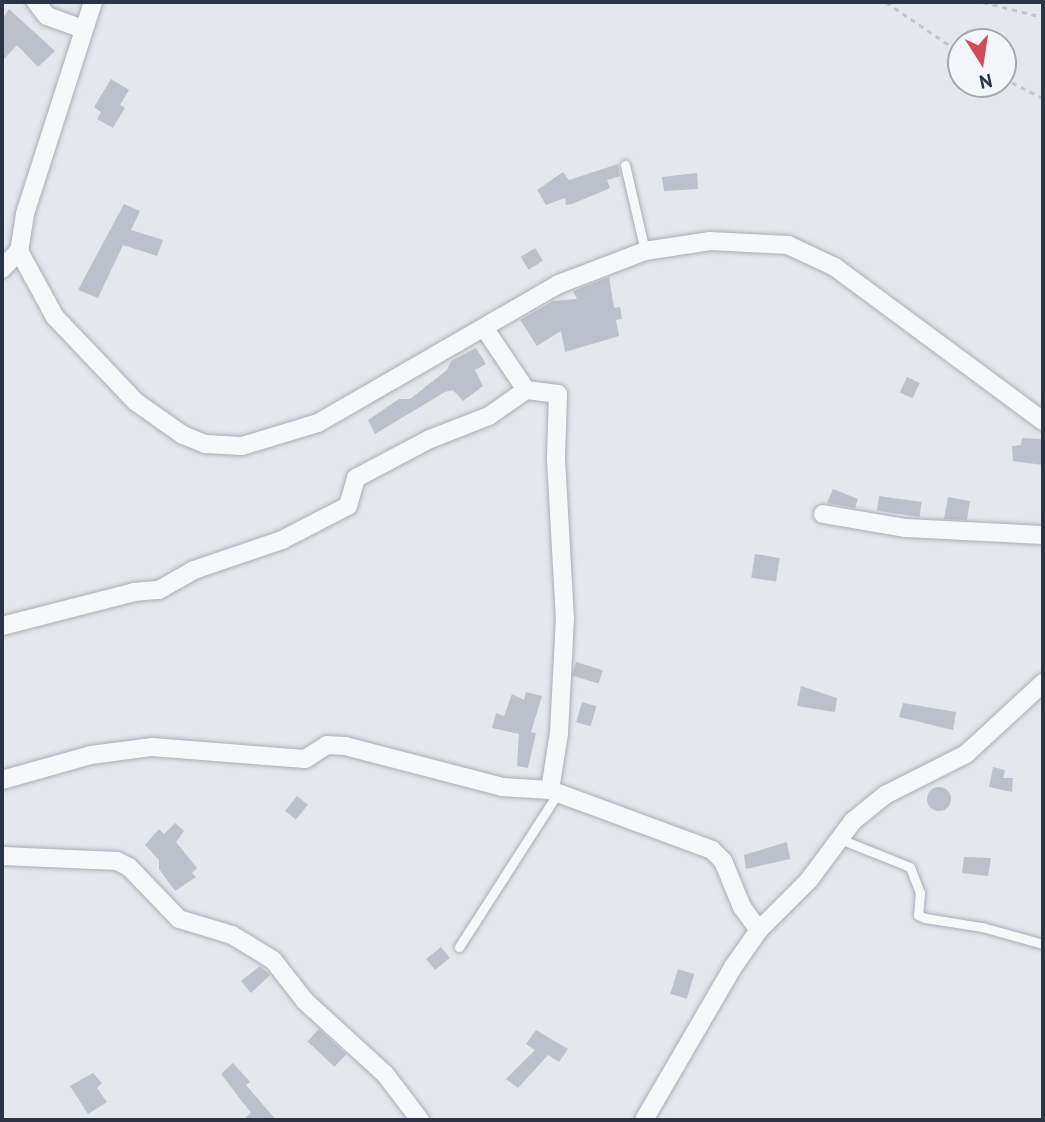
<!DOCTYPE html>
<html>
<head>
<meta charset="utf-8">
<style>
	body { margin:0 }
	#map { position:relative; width:1045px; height:1122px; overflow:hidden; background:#e4e7ec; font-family:"PT Sans",sans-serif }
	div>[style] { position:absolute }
	.building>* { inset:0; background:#bbc0ca; transform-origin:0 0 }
	.round { border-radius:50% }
	.path>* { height:2.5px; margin-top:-1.25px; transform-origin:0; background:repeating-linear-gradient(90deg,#c2c5cb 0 5px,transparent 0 10px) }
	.roads { filter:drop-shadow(0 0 2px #a9aeb7) drop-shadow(0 0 2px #a9aeb7) }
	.lane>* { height:9px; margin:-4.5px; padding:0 4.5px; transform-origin:4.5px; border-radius:4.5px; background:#f7f8fa }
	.street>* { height:18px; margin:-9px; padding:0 9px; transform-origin:9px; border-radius:9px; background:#f7f8fa }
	span { translate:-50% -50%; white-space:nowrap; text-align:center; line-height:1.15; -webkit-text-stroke:5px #f4f6f9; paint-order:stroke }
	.frame { position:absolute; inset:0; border:4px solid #2b3445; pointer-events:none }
	.north { position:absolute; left:947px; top:28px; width:70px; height:70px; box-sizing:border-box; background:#f4f6f9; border:2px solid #a4a8b1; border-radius:50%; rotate:168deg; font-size:19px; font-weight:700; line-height:28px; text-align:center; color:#2b3445 }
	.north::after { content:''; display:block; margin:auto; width:24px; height:32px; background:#d1495b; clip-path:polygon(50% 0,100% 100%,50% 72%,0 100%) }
</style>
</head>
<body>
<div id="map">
	<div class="building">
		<i style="clip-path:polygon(9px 9px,55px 51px,38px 67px,17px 45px,2px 61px,2px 19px)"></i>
		<i style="clip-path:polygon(111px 79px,129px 90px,120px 105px,125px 108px,113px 128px,97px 119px,101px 112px,94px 107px)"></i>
		<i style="clip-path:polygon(618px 164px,620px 176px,607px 180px,610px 188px,572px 204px,566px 205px,565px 198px,546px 205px,537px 190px,563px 172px,569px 180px)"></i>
		<i style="clip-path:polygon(697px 173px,698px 189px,664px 191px,662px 177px)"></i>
		<i style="clip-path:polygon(124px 204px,140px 211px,131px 230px,163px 240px,157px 256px,123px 245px,98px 298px,78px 290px)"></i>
		<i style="left:535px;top:248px;width:15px;height:17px;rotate:58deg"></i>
		<i style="clip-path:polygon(609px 277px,614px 308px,620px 307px,622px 319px,616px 320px,619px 336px,565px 352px,561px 331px,537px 346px,520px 320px,553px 301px,577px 299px,573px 291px)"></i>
		<i style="clip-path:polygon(476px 348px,486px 364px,475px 370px,483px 386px,463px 401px,453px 390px,445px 392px,375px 434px,368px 420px,399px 399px,410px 399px,447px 370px,451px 361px)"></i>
		<i style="left:907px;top:377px;width:14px;height:17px;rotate:25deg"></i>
		<i style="clip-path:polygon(1022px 438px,1043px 439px,1043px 465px,1013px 461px,1012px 446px,1021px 445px)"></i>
		<i style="clip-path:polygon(833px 489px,858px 499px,855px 508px,827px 503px)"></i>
		<i style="left:879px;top:496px;width:43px;height:15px;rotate:8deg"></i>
		<i style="clip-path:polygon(948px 497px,970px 501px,967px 520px,944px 519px)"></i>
		<i style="left:755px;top:554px;width:25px;height:24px;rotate:9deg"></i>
		<i style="left:576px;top:662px;width:28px;height:14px;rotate:17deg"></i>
		<i style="clip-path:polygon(801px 686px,837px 698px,835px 712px,797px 706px)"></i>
		<i style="clip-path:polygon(526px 692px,542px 696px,531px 732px,536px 733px,528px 768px,517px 766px,519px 734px,492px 728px,496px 713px,504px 716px,512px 694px,524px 700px)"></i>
		<i style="left:582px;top:702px;width:15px;height:21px;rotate:16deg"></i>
		<i style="clip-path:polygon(903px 703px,956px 712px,953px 730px,899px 717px)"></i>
		<i style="clip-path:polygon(993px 767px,1005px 770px,1003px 778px,1013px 778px,1012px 792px,989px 787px)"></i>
		<i class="round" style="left:927px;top:787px;width:24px;height:24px"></i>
		<i style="left:297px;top:796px;width:14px;height:19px;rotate:39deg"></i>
		<i style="clip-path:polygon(175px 823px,184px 831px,176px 842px,197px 868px,192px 873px,196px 877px,175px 891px,159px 869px,159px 860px,145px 845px,159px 829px,164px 834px)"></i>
		<i style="clip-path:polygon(787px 842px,790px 859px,746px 869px,744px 855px)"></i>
		<i style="clip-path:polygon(964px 857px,991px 858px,988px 876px,962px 873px)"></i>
		<i style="left:441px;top:947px;width:14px;height:19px;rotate:51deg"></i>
		<i style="clip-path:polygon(260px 966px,270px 975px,251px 993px,241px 981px)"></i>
		<i style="left:678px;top:969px;width:17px;height:26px;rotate:17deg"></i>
		<i style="left:319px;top:1029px;width:37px;height:17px;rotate:43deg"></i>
		<i style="clip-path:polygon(536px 1030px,568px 1049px,559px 1062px,548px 1055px,518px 1088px,506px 1079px,535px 1050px,526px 1044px)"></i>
		<i style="clip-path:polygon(233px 1063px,250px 1082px,246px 1085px,276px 1120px,243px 1120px,251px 1113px,221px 1074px)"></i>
		<i style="clip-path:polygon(93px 1073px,102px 1083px,97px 1088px,107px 1102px,88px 1114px,70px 1086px)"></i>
	</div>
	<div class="path">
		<i style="left:886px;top:2px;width:91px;rotate:34.2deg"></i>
		<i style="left:983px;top:2px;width:62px;rotate:14deg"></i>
		<i style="left:1003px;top:78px;width:45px;rotate:26.6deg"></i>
	</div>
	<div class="roads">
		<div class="lane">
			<i style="left:625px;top:165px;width:88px;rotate:76.9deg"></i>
			<i style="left:840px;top:839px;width:75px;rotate:21.8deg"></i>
			<i style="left:910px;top:867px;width:28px;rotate:69deg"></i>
			<i style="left:920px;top:893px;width:22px;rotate:95deg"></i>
			<i style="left:918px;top:915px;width:8px;rotate:23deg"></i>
			<i style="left:925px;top:918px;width:58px;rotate:9deg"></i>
			<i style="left:982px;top:927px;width:63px;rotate:15.6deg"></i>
			<i style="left:459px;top:947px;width:183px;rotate:-57.3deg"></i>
		</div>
		<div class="street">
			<i style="left:36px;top:2px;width:18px;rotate:52deg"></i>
			<i style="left:47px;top:16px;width:37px;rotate:20deg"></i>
			<i style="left:93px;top:2px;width:223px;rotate:107.8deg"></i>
			<i style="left:25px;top:214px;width:37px;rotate:99deg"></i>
			<i style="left:19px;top:251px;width:75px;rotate:61.4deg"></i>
			<i style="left:55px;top:317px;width:117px;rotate:46.4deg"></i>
			<i style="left:136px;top:402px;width:57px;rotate:35.1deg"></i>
			<i style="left:183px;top:435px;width:24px;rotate:22deg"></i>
			<i style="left:205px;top:444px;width:37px;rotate:3deg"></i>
			<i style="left:242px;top:446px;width:79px;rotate:-16.8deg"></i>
			<i style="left:318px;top:423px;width:278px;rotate:-30deg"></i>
			<i style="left:559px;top:284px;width:92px;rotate:-21deg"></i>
			<i style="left:645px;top:251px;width:66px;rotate:-8.7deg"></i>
			<i style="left:710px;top:241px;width:78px;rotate:2.9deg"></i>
			<i style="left:788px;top:245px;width:52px;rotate:25.1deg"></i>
			<i style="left:835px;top:267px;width:259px;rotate:36.5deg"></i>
			<i style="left:2px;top:269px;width:25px;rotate:-47deg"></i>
			<i style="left:485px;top:329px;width:73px;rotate:56.1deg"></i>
			<i style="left:526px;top:390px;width:32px;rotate:7deg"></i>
			<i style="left:558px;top:394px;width:65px;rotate:91.8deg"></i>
			<i style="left:556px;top:459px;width:159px;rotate:86.8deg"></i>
			<i style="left:565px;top:618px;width:115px;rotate:93deg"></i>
			<i style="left:559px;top:733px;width:58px;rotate:99deg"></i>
			<i style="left:823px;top:514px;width:84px;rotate:9.6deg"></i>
			<i style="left:906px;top:528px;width:137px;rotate:2.9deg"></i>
			<i style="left:2px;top:626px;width:136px;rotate:-14.4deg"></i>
			<i style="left:134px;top:592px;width:25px;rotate:-5deg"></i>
			<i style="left:159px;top:590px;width:40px;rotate:-29.7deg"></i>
			<i style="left:194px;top:570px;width:93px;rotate:-18.8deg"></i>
			<i style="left:282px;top:540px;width:74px;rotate:-27.3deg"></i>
			<i style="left:348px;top:506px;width:29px;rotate:-74deg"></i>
			<i style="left:356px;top:478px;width:84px;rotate:-27.8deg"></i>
			<i style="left:430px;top:439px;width:63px;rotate:-21.3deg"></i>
			<i style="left:489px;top:416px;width:45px;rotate:-35.1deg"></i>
			<i style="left:2px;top:780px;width:92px;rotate:-15.7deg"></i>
			<i style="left:91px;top:755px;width:62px;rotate:-7.5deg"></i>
			<i style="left:152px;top:747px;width:153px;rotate:4.5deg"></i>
			<i style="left:305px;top:759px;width:26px;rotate:-32deg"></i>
			<i style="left:327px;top:745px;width:18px;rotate:3deg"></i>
			<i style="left:345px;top:746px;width:162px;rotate:14.6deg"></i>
			<i style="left:502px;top:787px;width:48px;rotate:3.6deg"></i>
			<i style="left:550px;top:790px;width:173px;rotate:20.3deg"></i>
			<i style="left:712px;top:850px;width:16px;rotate:45deg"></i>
			<i style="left:723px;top:861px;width:50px;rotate:67.6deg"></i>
			<i style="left:742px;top:907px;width:29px;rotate:54deg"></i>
			<i style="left:2px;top:856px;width:115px;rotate:2.5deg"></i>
			<i style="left:117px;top:861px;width:13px;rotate:27deg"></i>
			<i style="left:129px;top:867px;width:72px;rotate:46.1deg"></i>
			<i style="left:179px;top:919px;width:55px;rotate:16.8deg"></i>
			<i style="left:232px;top:935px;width:48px;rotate:31.4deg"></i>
			<i style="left:273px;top:960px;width:52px;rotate:52deg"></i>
			<i style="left:305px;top:1001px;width:108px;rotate:42.4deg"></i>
			<i style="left:385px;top:1074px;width:58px;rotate:52.7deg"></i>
			<i style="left:644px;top:1120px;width:177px;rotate:-59.8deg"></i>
			<i style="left:733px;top:967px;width:45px;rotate:-54.9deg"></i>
			<i style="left:759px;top:930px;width:71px;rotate:-45deg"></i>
			<i style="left:809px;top:880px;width:74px;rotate:-53.3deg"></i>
			<i style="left:853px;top:821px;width:41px;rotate:-39.1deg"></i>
			<i style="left:885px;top:795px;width:91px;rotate:-26.8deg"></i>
			<i style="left:966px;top:754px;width:105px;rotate:-42.7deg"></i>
		</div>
	</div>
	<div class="frame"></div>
	<div class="north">N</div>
</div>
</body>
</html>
